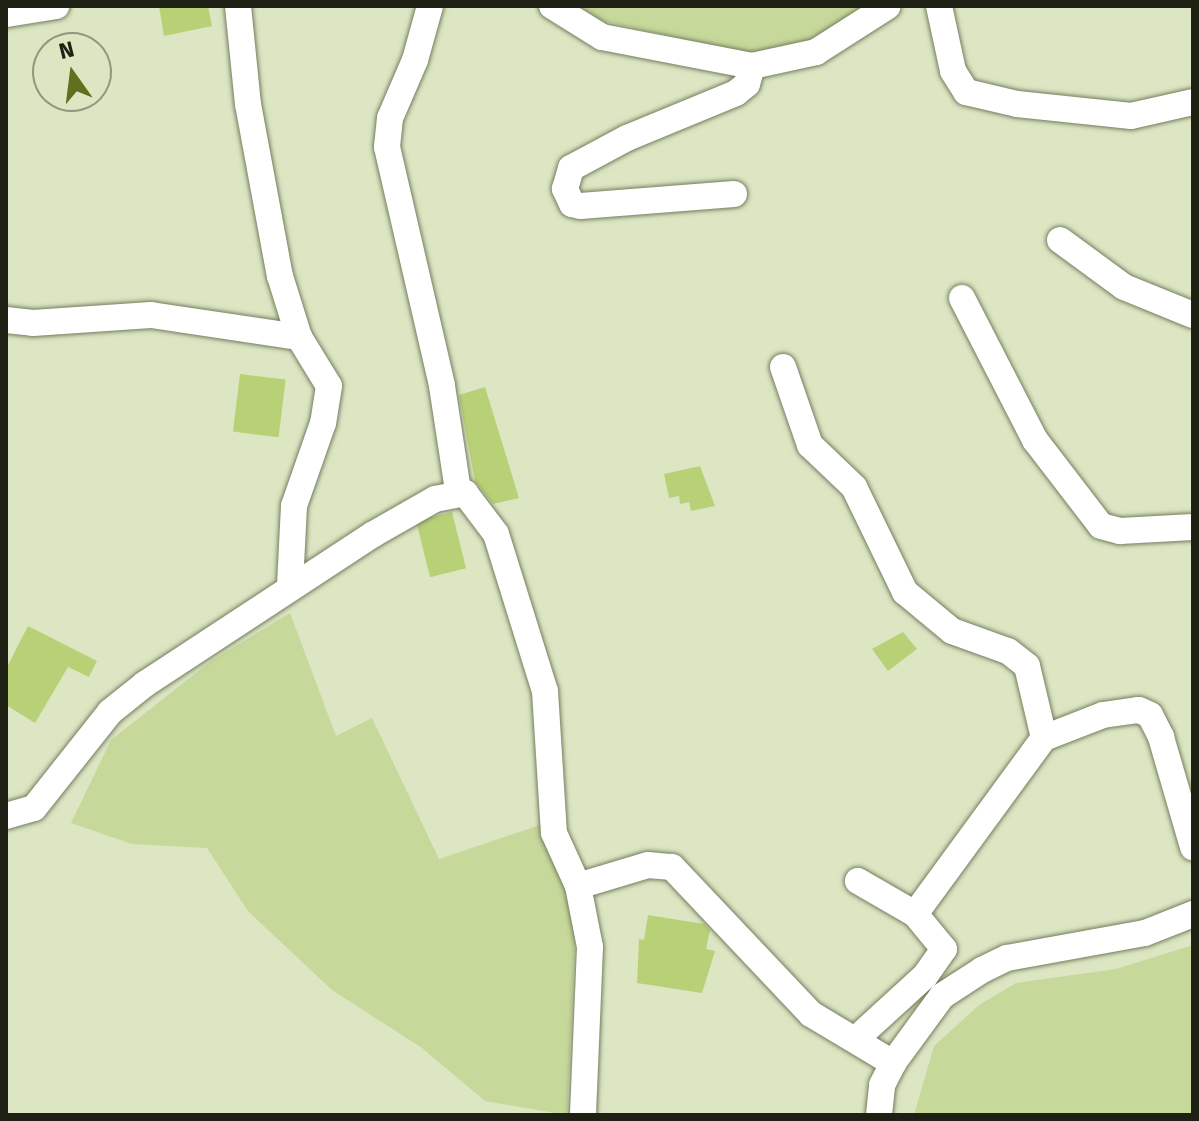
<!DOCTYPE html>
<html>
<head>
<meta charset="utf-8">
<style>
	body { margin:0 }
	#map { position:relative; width:1199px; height:1121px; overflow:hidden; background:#dce6c3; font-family:"Fira Sans",sans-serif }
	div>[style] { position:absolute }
	.green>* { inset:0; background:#c6d89a }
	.building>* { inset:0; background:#b9d176; transform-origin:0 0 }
	.roads { filter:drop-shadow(0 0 2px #747e5e) drop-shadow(0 0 2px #747e5e) }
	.street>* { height:26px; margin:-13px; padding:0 13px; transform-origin:13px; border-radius:13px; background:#fff }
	span { translate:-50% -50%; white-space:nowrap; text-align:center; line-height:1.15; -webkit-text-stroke:6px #dce6c3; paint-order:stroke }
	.frame { position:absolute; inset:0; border:8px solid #1d2013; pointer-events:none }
	.north { position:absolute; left:32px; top:32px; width:80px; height:80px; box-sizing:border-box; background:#dce6c3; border:2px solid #90977d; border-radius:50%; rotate:346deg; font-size:22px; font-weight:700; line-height:32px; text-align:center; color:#1d2013 }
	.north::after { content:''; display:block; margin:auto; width:28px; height:36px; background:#5f711e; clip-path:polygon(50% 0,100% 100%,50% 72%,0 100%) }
</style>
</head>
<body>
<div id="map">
	<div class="green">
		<i style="clip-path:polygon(581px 6px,870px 6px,826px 35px,759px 56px,600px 20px)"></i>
		<i style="clip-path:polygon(290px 613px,336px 736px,372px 718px,439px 859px,540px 825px,576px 907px,567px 1115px,485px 1101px,422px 1048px,332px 990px,248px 911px,207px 848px,132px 844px,71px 823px,111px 740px,211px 661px)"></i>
		<i style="clip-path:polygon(1193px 945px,1193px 1115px,914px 1115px,934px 1046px,979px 1005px,1016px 983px,1116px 969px)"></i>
	</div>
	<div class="building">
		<i style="clip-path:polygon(159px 6px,208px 6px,212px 26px,164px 36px)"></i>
		<i style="left:240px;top:374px;width:46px;height:58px;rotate:7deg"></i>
		<i style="clip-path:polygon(485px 387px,519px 498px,493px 504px,475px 481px,459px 395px)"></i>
		<i style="clip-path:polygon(700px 466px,715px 506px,691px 511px,689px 502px,680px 504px,679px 496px,669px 498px,664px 474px)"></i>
		<i style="left:452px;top:512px;width:58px;height:37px;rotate:76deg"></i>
		<i style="clip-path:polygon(28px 626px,97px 661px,89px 677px,68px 667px,35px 723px,6px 705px,6px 669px)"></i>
		<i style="clip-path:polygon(903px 632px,917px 649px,888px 671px,872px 649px)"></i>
		<i style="clip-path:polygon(648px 915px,704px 924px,710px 930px,706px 949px,715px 951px,702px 993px,637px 983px,639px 939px,644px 940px)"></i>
	</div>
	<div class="roads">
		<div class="street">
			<i style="left:238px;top:6px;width:99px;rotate:84.2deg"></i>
			<i style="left:248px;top:104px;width:175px;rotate:79.5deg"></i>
			<i style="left:280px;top:276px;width:64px;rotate:72.7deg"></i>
			<i style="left:299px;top:337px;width:57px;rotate:58.5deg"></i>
			<i style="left:329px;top:386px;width:37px;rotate:99deg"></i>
			<i style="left:323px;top:423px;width:88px;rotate:109.3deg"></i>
			<i style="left:294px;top:506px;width:79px;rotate:92.9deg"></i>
			<i style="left:430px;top:6px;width:56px;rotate:105.5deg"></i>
			<i style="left:415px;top:60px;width:63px;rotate:113.3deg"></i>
			<i style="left:390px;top:118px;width:29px;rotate:96deg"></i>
			<i style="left:387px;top:147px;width:245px;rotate:77deg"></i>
			<i style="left:442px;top:386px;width:106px;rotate:81.3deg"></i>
			<i style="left:552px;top:6px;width:59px;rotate:31.8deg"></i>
			<i style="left:602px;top:37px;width:153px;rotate:10.9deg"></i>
			<i style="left:752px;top:66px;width:66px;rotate:-12.3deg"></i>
			<i style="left:816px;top:52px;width:85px;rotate:-32.6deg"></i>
			<i style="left:939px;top:6px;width:66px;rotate:77.8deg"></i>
			<i style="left:953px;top:71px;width:25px;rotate:58deg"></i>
			<i style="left:966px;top:92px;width:52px;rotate:13.2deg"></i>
			<i style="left:1017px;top:104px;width:115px;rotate:6deg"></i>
			<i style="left:1131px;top:116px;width:64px;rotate:-12.7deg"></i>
			<i style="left:6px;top:14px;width:51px;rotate:-9.1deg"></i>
			<i style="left:734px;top:194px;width:154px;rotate:175.5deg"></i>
			<i style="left:580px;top:206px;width:8px;rotate:-166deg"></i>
			<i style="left:572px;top:204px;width:17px;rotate:-115deg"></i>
			<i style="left:565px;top:189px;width:22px;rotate:-74deg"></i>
			<i style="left:571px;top:168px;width:64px;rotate:-28.2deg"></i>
			<i style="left:627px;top:138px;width:118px;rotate:-22.4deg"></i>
			<i style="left:736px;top:93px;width:14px;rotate:-39deg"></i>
			<i style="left:747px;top:84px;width:19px;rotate:-74deg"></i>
			<i style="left:1060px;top:240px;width:79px;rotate:36.3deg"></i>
			<i style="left:1124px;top:287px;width:74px;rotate:22.1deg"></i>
			<i style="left:962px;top:298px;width:160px;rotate:62.8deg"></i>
			<i style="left:1035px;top:440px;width:108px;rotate:52.5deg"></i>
			<i style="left:1101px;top:526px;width:20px;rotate:15deg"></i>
			<i style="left:1120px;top:531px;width:73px;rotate:-3.1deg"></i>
			<i style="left:6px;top:320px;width:27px;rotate:6deg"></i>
			<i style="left:33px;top:323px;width:118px;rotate:-3.9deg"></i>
			<i style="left:151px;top:315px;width:150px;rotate:8.5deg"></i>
			<i style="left:783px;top:367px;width:83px;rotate:70.9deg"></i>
			<i style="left:810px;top:445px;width:61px;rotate:43.7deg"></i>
			<i style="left:854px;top:487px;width:117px;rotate:64.1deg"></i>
			<i style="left:905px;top:592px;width:61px;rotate:39.7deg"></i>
			<i style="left:952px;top:631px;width:59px;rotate:19.7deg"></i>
			<i style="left:1008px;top:651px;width:24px;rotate:38deg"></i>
			<i style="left:1027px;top:666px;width:74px;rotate:76.7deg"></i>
			<i style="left:6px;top:816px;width:29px;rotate:-16deg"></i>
			<i style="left:34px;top:808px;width:122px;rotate:-51.6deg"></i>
			<i style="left:110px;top:712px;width:45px;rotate:-38.7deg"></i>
			<i style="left:145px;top:684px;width:272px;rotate:-33.3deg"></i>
			<i style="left:372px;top:535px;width:73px;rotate:-29.7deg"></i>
			<i style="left:435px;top:499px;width:31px;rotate:-11deg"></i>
			<i style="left:465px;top:493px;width:51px;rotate:52.9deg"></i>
			<i style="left:496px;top:534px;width:164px;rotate:72.7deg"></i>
			<i style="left:545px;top:691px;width:142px;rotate:86.4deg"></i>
			<i style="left:554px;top:833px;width:58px;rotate:65.6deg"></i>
			<i style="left:578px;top:886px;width:62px;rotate:78.9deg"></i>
			<i style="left:590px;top:947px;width:168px;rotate:92.4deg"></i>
			<i style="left:578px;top:886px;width:73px;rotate:-16.7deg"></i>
			<i style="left:648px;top:865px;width:24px;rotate:5deg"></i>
			<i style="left:672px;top:867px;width:202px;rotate:46.6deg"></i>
			<i style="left:811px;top:1014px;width:96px;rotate:30.9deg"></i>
			<i style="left:915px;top:914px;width:218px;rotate:-53.8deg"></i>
			<i style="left:1044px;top:738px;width:63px;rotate:-21.3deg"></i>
			<i style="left:1103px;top:715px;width:36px;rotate:-8deg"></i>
			<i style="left:1139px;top:710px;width:12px;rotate:24deg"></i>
			<i style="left:1150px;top:715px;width:25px;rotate:63deg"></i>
			<i style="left:1161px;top:737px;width:115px;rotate:73.8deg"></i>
			<i style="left:857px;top:1038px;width:92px;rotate:-42.4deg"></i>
			<i style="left:925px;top:976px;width:33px;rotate:-55deg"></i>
			<i style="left:944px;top:949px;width:45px;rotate:-129.6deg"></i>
			<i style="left:915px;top:914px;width:66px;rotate:-149.9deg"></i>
			<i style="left:879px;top:1115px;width:30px;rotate:-84deg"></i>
			<i style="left:882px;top:1085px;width:25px;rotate:-63deg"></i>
			<i style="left:893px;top:1063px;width:83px;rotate:-53.8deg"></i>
			<i style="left:942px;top:996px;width:48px;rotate:-33deg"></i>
			<i style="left:982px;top:970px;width:28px;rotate:-26deg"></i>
			<i style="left:1007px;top:958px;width:140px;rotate:-10.3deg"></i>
			<i style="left:1145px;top:933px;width:52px;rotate:-21.6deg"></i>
		</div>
	</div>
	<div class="frame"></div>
	<div class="north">N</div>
</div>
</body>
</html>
